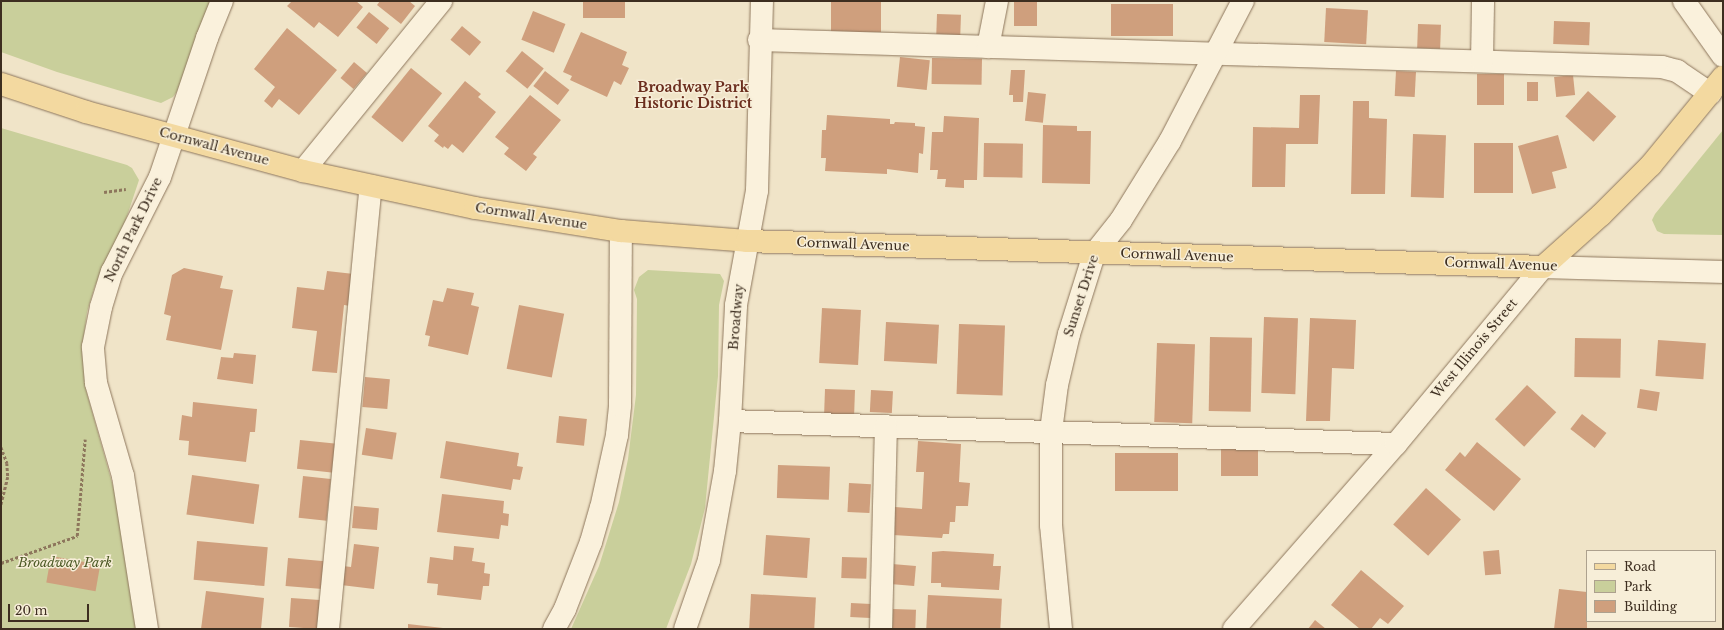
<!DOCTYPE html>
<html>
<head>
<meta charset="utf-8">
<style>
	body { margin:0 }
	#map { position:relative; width:1724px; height:630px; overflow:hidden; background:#f0e4c8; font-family:"Libre Baskerville",serif }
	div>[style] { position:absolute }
	.green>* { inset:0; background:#c9cf9b }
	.building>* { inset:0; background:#cf9f7d; transform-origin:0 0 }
	.path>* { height:2.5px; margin-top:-1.25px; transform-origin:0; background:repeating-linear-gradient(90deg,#8d765c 0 3px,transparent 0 5px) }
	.roads { filter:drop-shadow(0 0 1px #8d765c) drop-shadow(0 0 1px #8d765c) }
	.minor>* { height:22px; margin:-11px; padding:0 11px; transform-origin:11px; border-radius:11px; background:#faf1dc }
	.major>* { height:22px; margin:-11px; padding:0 11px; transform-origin:11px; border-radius:11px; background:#f3d9a0 }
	span { translate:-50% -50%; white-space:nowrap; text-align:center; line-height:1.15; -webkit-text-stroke:3px #f7eed8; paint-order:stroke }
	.street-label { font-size:13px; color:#3d2e20 }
	.park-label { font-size:13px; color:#4d5a26; font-style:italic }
	.neighbourhood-label { font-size:14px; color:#6b2e1e; font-weight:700 }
	.frame { position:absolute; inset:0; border:2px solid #3d2e20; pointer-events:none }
	.legend { position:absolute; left:1586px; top:550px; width:130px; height:72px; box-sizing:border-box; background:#f7eed8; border:1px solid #ada18e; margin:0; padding:5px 7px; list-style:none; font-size:12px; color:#3d2e20 }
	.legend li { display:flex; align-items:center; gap:8px; height:20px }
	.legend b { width:20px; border:1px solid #ada18e }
	.scale { position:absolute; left:8px; top:604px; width:81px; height:18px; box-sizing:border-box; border:2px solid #3d2e20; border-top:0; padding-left:5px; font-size:12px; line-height:14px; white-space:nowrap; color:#3d2e20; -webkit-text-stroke:3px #f7eed8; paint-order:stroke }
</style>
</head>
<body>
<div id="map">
	<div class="green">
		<i style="clip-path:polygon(1px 1px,211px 1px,178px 90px,173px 97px,161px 103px,57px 72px,1px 52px)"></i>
		<i style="clip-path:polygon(1px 128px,127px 165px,132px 168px,139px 180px,125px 222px,95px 286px,87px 312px,82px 349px,86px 390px,120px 511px,139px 629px,1px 629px)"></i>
		<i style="clip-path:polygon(1723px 130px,1723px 235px,1664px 234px,1657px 231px,1652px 220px,1655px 214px)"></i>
		<i style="clip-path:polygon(648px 270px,720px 274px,724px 281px,719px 305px,718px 376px,705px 508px,691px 564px,666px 629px,571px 629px,599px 566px,619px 502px,628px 459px,636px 395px,637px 299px,634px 290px,639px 277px)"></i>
	</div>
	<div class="building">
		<i style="clip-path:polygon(292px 1px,356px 1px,363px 7px,338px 37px,319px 22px,314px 28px,287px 6px)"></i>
		<i style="clip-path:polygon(380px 1px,409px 1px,415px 6px,401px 24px,377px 5px)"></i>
		<i style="left:583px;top:1px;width:42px;height:17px"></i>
		<i style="left:831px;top:1px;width:50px;height:31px"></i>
		<i style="left:1014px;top:1px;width:23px;height:25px"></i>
		<i style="left:1111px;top:4px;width:62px;height:32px"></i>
		<i style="left:1326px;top:8px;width:42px;height:34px;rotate:3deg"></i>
		<i style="left:533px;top:11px;width:35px;height:31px;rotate:22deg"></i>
		<i style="left:369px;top:12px;width:26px;height:20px;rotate:39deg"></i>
		<i style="left:937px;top:14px;width:24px;height:26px;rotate:2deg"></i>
		<i style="left:1554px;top:21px;width:36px;height:23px;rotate:2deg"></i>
		<i style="left:1418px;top:24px;width:23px;height:24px;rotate:2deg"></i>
		<i style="left:462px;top:26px;width:25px;height:18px;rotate:40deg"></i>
		<i style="clip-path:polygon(287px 28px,337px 70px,299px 115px,279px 99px,272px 108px,264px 101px,275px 87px,254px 69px)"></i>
		<i style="clip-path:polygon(581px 32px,627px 52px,622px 65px,629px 68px,621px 85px,614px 81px,607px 97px,570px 80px,572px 76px,563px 72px)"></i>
		<i style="left:522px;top:51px;width:28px;height:26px;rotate:39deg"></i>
		<i style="left:900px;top:57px;width:30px;height:30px;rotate:6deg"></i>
		<i style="left:932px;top:58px;width:50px;height:26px;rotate:1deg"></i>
		<i style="left:354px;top:62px;width:17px;height:21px;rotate:40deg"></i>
		<i style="left:411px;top:68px;width:40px;height:63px;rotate:39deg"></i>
		<i style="clip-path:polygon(1011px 70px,1025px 70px,1023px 102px,1013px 102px,1013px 95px,1009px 95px)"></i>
		<i style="left:545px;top:71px;width:31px;height:19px;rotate:38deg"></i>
		<i style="left:1396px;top:71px;width:20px;height:25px;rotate:3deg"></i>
		<i style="left:1477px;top:74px;width:27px;height:31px"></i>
		<i style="left:1573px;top:75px;width:20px;height:19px;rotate:84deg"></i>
		<i style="clip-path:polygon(465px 81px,481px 94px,478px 97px,496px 112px,463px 153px,452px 144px,448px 149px,444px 146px,443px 148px,434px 141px,439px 135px,428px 126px)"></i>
		<i style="left:1527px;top:82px;width:11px;height:19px"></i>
		<i style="left:1588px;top:91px;width:38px;height:34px;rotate:42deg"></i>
		<i style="left:1028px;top:92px;width:18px;height:29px;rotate:6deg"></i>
		<i style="clip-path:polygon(530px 95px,561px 120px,533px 154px,537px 157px,526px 171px,504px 154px,509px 148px,495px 137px)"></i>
		<i style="clip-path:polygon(1300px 95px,1320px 95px,1318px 144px,1286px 144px,1285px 187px,1252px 187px,1253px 127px,1299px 128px)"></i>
		<i style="clip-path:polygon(1353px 101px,1369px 101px,1369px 118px,1387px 119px,1385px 194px,1351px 194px)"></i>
		<i style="clip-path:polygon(827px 115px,890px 119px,890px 124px,894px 124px,895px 122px,915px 123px,915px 126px,925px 127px,923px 154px,919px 153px,918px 173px,887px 169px,887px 174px,825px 171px,826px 158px,821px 158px,822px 130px,826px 130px)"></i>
		<i style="clip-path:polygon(944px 116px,979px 118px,977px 180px,964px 180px,964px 188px,945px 187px,946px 179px,937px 179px,938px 170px,930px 170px,932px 132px,943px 132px)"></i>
		<i style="clip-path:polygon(1043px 125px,1077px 126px,1077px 131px,1091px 131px,1090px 184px,1042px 183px)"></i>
		<i style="left:1413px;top:134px;width:33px;height:63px;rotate:2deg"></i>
		<i style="clip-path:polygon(1558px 135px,1567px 168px,1552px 172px,1556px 188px,1532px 194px,1518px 146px)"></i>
		<i style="left:984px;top:143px;width:39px;height:34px;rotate:1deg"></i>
		<i style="left:1474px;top:143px;width:39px;height:50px"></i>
		<i style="clip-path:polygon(184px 268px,223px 276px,220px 288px,233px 290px,221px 350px,166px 340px,171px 316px,164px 314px,172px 275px)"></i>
		<i style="clip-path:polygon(327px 271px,354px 274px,350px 306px,344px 305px,337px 373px,312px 371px,317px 331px,292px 328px,297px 287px,324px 290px)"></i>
		<i style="clip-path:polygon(447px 288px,474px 293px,471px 305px,479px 307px,468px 355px,428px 346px,430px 336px,425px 335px,433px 300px,443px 302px)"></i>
		<i style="left:519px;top:305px;width:46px;height:65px;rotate:11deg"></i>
		<i style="left:822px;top:308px;width:39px;height:55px;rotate:3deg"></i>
		<i style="left:1264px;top:317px;width:34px;height:76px;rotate:2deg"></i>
		<i style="clip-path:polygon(1310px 318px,1356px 320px,1354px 369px,1332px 368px,1330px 421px,1306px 421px)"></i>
		<i style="left:886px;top:322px;width:53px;height:39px;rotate:3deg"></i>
		<i style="left:959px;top:324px;width:46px;height:70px;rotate:2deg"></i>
		<i style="left:1210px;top:337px;width:42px;height:74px;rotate:1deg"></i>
		<i style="left:1575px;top:338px;width:46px;height:39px;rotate:1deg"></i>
		<i style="left:1658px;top:340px;width:48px;height:36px;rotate:4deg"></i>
		<i style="left:1157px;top:343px;width:38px;height:79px;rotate:2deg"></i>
		<i style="clip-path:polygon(234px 353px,256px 355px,253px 384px,217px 379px,221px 357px,233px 358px)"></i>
		<i style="left:365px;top:377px;width:25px;height:30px;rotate:5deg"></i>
		<i style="left:1527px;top:385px;width:40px;height:47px;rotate:43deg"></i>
		<i style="left:825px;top:389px;width:30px;height:26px;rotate:2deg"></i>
		<i style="left:1640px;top:389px;width:20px;height:19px;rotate:9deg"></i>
		<i style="left:871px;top:390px;width:22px;height:22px;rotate:3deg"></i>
		<i style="clip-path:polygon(193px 402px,257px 409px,255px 432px,250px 432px,246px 462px,188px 455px,189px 441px,179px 440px,182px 415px,192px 417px)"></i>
		<i style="left:1582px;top:414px;width:31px;height:19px;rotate:38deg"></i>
		<i style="left:559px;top:416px;width:28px;height:27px;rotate:6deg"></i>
		<i style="left:366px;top:428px;width:31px;height:27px;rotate:9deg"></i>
		<i style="left:300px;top:440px;width:37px;height:29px;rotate:6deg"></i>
		<i style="clip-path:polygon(446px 441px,519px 453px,517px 466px,523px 467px,520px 480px,513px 479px,511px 490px,440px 478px)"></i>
		<i style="clip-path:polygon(918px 441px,961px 444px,959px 482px,970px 483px,968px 506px,956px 506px,955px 522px,950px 522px,949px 534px,943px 534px,942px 538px,893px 535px,895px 507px,922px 509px,924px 472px,916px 472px)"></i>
		<i style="clip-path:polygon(1477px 442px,1521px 479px,1494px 511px,1445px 470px,1460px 452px,1465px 457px)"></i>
		<i style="left:1221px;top:446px;width:37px;height:30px"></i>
		<i style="left:1115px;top:453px;width:63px;height:38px"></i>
		<i style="left:778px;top:465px;width:52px;height:33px;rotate:2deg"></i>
		<i style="left:192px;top:475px;width:68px;height:40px;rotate:8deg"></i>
		<i style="left:303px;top:476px;width:28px;height:42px;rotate:6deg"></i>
		<i style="left:849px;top:483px;width:22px;height:29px;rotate:3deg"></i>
		<i style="left:1426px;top:488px;width:47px;height:49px;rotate:42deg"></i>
		<i style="clip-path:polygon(442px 494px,504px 501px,503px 513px,509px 514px,508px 526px,501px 525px,499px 539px,437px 532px)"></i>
		<i style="left:354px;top:506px;width:25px;height:22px;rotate:5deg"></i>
		<i style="left:766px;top:535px;width:44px;height:40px;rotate:4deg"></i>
		<i style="left:197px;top:541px;width:71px;height:39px;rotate:5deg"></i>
		<i style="clip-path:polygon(354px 544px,379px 547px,374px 589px,341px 585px,343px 566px,351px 567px)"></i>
		<i style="clip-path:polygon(454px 546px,474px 548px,472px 561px,485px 563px,484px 573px,490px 574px,489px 586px,483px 586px,481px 600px,437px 595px,438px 584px,427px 583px,430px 557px,453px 560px)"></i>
		<i style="left:1499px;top:550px;width:24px;height:16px;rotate:85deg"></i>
		<i style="clip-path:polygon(943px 551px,994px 554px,993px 566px,1001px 566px,999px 590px,941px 587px,941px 583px,931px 583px,932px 552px)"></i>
		<i style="left:51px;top:556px;width:50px;height:27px;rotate:10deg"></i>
		<i style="left:842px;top:557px;width:25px;height:21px;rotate:2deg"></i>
		<i style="left:288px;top:558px;width:37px;height:28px;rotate:5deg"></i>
		<i style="left:892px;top:564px;width:24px;height:20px;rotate:5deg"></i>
		<i style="clip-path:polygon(1361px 570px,1404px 606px,1388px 624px,1380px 618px,1371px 629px,1360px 629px,1331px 605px)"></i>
		<i style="clip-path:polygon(1559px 589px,1587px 592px,1587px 629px,1554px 629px)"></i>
		<i style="clip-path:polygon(206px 591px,264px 598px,261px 629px,201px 629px)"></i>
		<i style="left:751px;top:594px;width:65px;height:35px;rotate:3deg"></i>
		<i style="left:928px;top:595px;width:74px;height:34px;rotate:3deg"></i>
		<i style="left:291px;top:598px;width:29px;height:29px;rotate:4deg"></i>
		<i style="left:851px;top:603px;width:20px;height:14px;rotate:3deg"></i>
		<i style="left:893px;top:609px;width:23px;height:20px;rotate:2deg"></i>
		<i style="clip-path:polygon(1315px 620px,1326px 629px,1308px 629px)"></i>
		<i style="clip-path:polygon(408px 624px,443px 628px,443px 629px,408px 629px)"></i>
	</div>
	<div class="path">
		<i style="left:104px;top:192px;width:22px;rotate:-8deg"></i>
		<i style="left:1px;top:447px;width:17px;rotate:69deg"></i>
		<i style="left:7px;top:463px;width:14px;rotate:86deg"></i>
		<i style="left:8px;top:477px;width:29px;rotate:104deg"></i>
		<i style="left:1px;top:563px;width:81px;rotate:-19.6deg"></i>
		<i style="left:77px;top:536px;width:97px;rotate:-85.3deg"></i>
	</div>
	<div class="roads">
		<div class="minor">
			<i style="left:1684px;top:1px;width:67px;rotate:54.7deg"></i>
			<i style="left:759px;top:40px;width:903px;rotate:1.71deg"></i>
			<i style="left:1662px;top:67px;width:16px;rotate:15deg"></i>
			<i style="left:1677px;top:71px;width:40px;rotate:34deg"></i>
			<i style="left:988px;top:47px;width:47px;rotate:-78.9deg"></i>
			<i style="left:1482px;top:61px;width:60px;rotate:-89deg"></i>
			<i style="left:303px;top:171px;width:219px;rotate:-50.9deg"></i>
			<i style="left:730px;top:421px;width:666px;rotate:1.98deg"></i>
			<i style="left:147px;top:629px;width:155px;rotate:-98.9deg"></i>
			<i style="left:123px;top:476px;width:97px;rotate:-106.2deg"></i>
			<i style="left:96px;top:383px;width:36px;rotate:-95deg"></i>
			<i style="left:93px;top:347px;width:41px;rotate:-78.7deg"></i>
			<i style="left:101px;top:307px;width:37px;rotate:-73deg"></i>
			<i style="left:112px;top:272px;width:106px;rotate:-63.2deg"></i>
			<i style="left:160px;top:177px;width:147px;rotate:-71.3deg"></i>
			<i style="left:207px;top:38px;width:40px;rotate:-68deg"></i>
			<i style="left:328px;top:629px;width:445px;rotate:-84.5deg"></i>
			<i style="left:554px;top:629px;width:23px;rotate:-61deg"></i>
			<i style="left:565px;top:609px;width:72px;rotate:-68.8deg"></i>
			<i style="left:591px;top:542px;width:35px;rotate:-74deg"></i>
			<i style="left:601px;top:508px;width:75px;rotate:-77.6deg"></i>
			<i style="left:617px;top:435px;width:30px;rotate:-84deg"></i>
			<i style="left:620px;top:405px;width:174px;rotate:-89.7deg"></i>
			<i style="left:685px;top:629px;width:73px;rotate:-70.8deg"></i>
			<i style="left:709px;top:560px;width:90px;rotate:-79.8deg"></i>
			<i style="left:725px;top:471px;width:50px;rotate:-84.3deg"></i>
			<i style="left:730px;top:421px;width:116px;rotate:-87deg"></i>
			<i style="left:736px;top:305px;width:116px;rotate:-79.6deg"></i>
			<i style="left:757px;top:191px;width:190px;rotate:-88.5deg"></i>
			<i style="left:881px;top:629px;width:203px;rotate:-88.6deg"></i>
			<i style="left:1061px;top:629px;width:104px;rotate:-95.5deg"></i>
			<i style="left:1051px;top:525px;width:94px;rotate:-90deg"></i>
			<i style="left:1051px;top:431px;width:46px;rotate:-82.6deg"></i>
			<i style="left:1057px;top:385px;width:52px;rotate:-76.8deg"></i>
			<i style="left:1069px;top:334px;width:84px;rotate:-72.6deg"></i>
			<i style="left:1094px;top:254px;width:43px;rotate:-51.5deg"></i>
			<i style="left:1121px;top:220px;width:93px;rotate:-58.2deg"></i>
			<i style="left:1170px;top:141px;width:158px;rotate:-62.5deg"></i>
			<i style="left:1234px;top:629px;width:246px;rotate:-48.8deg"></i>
			<i style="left:1396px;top:444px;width:230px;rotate:-50.3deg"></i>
			<i style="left:1543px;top:267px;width:180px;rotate:1.6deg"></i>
		</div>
		<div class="major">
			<i style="left:1px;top:84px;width:89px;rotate:18.2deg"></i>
			<i style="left:86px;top:112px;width:225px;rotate:15.2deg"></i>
			<i style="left:303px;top:171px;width:176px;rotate:12.1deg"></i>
			<i style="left:475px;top:208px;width:148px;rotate:9deg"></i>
			<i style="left:621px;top:231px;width:126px;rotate:4.5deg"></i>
			<i style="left:747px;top:241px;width:796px;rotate:1.87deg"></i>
			<i style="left:1543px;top:267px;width:78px;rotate:-41.9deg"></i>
			<i style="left:1601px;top:215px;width:71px;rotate:-45deg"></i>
			<i style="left:1651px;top:165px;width:114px;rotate:-50.7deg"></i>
		</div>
	</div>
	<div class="street-label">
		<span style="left:214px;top:147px;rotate:15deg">Cornwall Avenue</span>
		<span style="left:531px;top:217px;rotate:9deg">Cornwall Avenue</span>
		<span style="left:134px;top:230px;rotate:-64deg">North Park Drive</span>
		<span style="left:853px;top:245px;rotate:2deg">Cornwall Avenue</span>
		<span style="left:1177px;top:256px;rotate:2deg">Cornwall Avenue</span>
		<span style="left:1501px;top:265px;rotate:2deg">Cornwall Avenue</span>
		<span style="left:1082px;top:296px;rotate:-72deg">Sunset Drive</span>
		<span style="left:737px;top:317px;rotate:-85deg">Broadway</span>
		<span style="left:1475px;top:349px;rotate:-50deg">West Illinois Street</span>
	</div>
	<div class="park-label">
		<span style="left:65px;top:563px">Broadway Park</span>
	</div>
	<div class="neighbourhood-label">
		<span style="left:693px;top:95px">Broadway Park<br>Historic District</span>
	</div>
	<div class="frame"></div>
	<ul class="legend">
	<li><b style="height:5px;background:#f3d9a0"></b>Road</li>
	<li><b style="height:11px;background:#c9cf9b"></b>Park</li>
	<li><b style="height:11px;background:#cf9f7d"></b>Building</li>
	</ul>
	<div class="scale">20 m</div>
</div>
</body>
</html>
